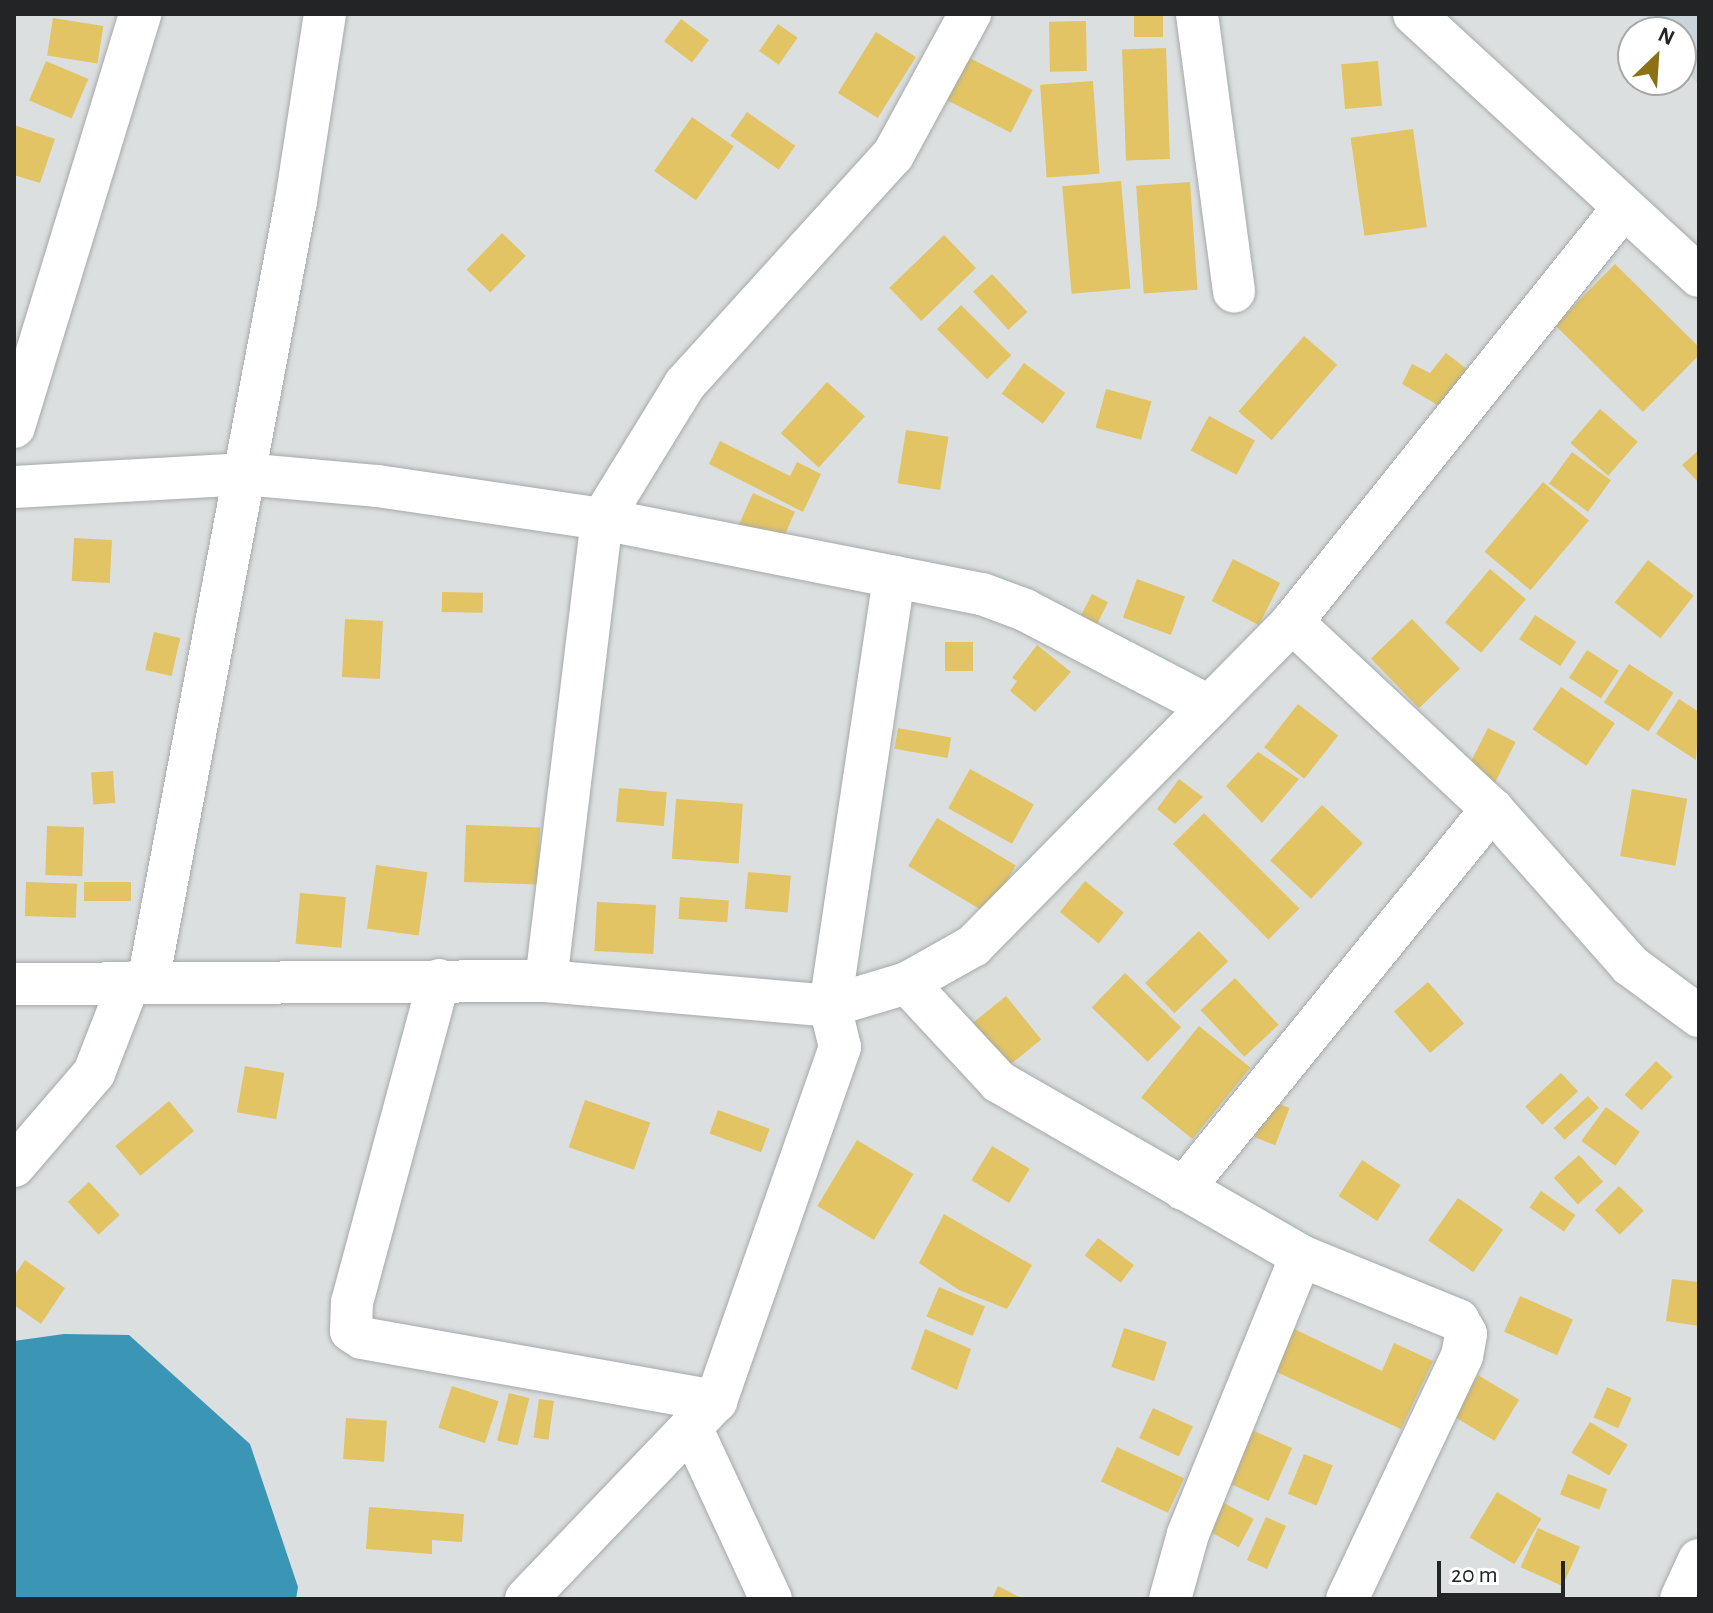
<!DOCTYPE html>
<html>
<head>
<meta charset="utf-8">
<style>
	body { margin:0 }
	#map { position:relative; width:1713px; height:1613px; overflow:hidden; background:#dbdfe0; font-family:"Alegreya Sans",sans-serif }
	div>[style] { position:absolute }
	.built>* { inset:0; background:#c9d5da }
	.water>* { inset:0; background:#3a96b4 }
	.building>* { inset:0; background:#e2c464; transform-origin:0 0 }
	.roads { filter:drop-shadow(0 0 2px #a5a9aa) drop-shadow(0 0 2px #a5a9aa) }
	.minor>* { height:42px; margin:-21px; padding:0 21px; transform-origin:21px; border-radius:21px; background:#fff }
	span { translate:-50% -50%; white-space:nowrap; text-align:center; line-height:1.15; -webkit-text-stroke:8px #fff; paint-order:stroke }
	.frame { position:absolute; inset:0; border:16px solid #222425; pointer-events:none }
	.north { position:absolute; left:1617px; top:16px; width:80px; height:80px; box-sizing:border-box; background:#fff; border:2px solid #a7a7a8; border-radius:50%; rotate:25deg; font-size:22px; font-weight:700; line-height:32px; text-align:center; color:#222425 }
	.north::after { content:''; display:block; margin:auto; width:28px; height:36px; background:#8b7113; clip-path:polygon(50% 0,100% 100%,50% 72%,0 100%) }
	.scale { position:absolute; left:1437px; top:1561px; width:128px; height:36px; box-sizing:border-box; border:4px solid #222425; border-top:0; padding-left:10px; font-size:24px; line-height:28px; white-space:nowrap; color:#222425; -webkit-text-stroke:6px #fff; paint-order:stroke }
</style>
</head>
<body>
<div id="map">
	<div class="built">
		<i style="clip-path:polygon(1645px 14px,1699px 14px,1699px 86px,1681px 62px,1681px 32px,1658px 32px)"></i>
	</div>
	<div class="water">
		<i style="clip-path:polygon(64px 1334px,129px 1335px,250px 1444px,298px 1587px,296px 1599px,14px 1599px,14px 1341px)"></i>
	</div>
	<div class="building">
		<i style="left:1134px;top:14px;width:29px;height:23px"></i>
		<i style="left:53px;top:18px;width:51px;height:38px;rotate:9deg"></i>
		<i style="left:681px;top:19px;width:35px;height:28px;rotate:37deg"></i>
		<i style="left:1086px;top:21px;width:50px;height:37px;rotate:89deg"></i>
		<i style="left:778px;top:24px;width:24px;height:33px;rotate:35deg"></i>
		<i style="left:876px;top:32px;width:47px;height:72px;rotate:32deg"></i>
		<i style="left:1166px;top:48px;width:111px;height:44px;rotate:88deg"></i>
		<i style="left:956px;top:51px;width:86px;height:48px;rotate:27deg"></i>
		<i style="left:46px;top:61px;width:46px;height:43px;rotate:23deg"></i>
		<i style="left:1378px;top:61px;width:45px;height:37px;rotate:85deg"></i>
		<i style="left:1093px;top:81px;width:93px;height:53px;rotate:86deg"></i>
		<i style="left:747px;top:112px;width:59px;height:29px;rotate:35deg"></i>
		<i style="left:692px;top:117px;width:51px;height:66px;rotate:35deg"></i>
		<i style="clip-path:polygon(14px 125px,55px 139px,40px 183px,14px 175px)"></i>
		<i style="left:1413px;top:129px;width:99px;height:63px;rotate:82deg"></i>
		<i style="left:1121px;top:181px;width:108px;height:59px;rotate:85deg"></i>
		<i style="left:1190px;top:182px;width:108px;height:54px;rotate:86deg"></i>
		<i style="left:502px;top:233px;width:33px;height:51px;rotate:44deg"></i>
		<i style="left:944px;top:235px;width:46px;height:76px;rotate:46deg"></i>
		<i style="clip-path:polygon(1615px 264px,1699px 347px,1699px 355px,1643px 412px,1555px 325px)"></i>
		<i style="left:992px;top:274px;width:52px;height:26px;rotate:47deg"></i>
		<i style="left:961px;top:305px;width:71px;height:34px;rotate:45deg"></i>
		<i style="left:1304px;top:336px;width:44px;height:100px;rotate:41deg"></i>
		<i style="clip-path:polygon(1446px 353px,1468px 370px,1441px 407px,1402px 384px,1412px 364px,1430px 373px)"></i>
		<i style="left:1024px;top:363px;width:51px;height:38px;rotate:36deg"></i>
		<i style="left:827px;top:382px;width:51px;height:69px;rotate:42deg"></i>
		<i style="left:1106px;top:389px;width:47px;height:40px;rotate:15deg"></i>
		<i style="left:1600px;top:409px;width:50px;height:45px;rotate:41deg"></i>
		<i style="left:1209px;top:416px;width:52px;height:39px;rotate:28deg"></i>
		<i style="left:906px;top:430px;width:43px;height:54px;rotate:9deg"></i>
		<i style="clip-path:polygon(720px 441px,790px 476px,797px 462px,821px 474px,803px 512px,709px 464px)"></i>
		<i style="clip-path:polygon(1699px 450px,1699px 483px,1682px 465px)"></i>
		<i style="left:1572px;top:452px;width:48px;height:39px;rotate:36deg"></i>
		<i style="left:1543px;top:482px;width:60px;height:91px;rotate:40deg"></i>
		<i style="left:753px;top:493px;width:46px;height:42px;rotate:24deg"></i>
		<i style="left:74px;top:538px;width:38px;height:43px;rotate:3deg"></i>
		<i style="left:1233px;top:559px;width:53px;height:47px;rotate:27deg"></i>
		<i style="left:1648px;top:560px;width:58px;height:54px;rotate:38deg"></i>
		<i style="left:1490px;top:569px;width:47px;height:70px;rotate:40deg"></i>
		<i style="left:1137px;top:579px;width:51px;height:41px;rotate:20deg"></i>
		<i style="left:442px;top:592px;width:41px;height:20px;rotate:1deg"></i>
		<i style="left:1092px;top:594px;width:18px;height:33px;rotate:27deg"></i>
		<i style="left:1535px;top:615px;width:49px;height:29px;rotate:33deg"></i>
		<i style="left:345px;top:619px;width:38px;height:58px;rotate:3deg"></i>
		<i style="left:1412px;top:619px;width:69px;height:57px;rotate:46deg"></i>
		<i style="left:154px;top:632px;width:27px;height:39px;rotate:13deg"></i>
		<i style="left:945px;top:642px;width:28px;height:29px"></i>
		<i style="clip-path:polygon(1037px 645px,1071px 672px,1035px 712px,1010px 691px,1017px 681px,1012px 678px)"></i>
		<i style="left:1587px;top:650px;width:38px;height:33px;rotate:33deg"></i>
		<i style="left:1629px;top:664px;width:53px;height:46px;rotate:33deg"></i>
		<i style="left:1561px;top:687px;width:65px;height:51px;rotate:34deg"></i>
		<i style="clip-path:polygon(1679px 699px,1699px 712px,1696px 760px,1656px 734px)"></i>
		<i style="left:1298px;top:704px;width:51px;height:55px;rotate:38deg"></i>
		<i style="left:898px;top:728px;width:54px;height:21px;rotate:10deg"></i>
		<i style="left:1488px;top:728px;width:31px;height:45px;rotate:27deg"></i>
		<i style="clip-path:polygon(1258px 752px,1299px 779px,1262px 823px,1226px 786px)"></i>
		<i style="left:970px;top:769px;width:73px;height:45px;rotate:29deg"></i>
		<i style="left:113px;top:771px;width:32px;height:22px;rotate:86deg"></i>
		<i style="clip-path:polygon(1179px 779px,1203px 797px,1175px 824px,1157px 809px)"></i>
		<i style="left:619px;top:788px;width:48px;height:34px;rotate:5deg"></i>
		<i style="left:1632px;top:789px;width:56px;height:68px;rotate:10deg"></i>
		<i style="left:676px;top:799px;width:67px;height:60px;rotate:4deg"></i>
		<i style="left:1322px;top:805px;width:56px;height:76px;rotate:43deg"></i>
		<i style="left:1204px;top:813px;width:135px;height:44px;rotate:45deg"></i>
		<i style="left:937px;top:818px;width:92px;height:56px;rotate:31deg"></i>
		<i style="left:466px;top:825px;width:74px;height:57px;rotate:2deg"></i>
		<i style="left:47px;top:826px;width:37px;height:49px;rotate:2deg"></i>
		<i style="left:376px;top:865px;width:52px;height:64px;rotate:8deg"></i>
		<i style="left:748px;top:872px;width:43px;height:37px;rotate:5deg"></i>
		<i style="left:1085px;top:881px;width:50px;height:40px;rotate:39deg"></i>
		<i style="left:26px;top:882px;width:51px;height:34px;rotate:2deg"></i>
		<i style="left:131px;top:882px;width:19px;height:47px;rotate:90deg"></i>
		<i style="left:300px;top:893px;width:46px;height:51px;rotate:5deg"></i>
		<i style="left:680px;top:897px;width:49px;height:22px;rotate:4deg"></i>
		<i style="left:597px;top:902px;width:59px;height:49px;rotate:3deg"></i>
		<i style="left:1199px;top:931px;width:42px;height:75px;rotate:46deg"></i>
		<i style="left:1125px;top:973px;width:78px;height:48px;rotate:44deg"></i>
		<i style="left:1235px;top:978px;width:64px;height:47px;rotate:47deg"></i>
		<i style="left:1428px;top:982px;width:55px;height:45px;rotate:49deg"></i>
		<i style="left:1006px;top:996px;width:56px;height:47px;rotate:51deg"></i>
		<i style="left:1199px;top:1026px;width:66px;height:92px;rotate:39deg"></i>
		<i style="left:1656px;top:1061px;width:23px;height:46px;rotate:43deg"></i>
		<i style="left:245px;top:1066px;width:40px;height:47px;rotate:10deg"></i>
		<i style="left:1561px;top:1073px;width:25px;height:49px;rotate:47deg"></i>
		<i style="left:1588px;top:1096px;width:16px;height:47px;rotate:47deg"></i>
		<i style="left:585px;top:1100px;width:69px;height:50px;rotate:19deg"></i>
		<i style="left:1269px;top:1100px;width:22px;height:40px;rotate:21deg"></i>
		<i style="left:169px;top:1101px;width:39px;height:70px;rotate:50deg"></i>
		<i style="left:1606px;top:1107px;width:42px;height:42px;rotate:36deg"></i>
		<i style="left:718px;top:1110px;width:55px;height:25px;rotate:20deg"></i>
		<i style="left:857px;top:1140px;width:66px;height:77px;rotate:31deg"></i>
		<i style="left:992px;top:1146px;width:44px;height:40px;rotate:31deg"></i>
		<i style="left:1579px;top:1155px;width:36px;height:34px;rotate:48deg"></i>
		<i style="left:1362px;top:1160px;width:46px;height:43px;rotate:33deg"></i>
		<i style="left:89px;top:1182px;width:45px;height:29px;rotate:47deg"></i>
		<i style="left:1619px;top:1186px;width:35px;height:34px;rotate:45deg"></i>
		<i style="left:1541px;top:1191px;width:42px;height:20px;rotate:35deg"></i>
		<i style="left:1458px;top:1198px;width:55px;height:52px;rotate:35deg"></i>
		<i style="clip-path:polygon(944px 1214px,1032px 1265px,1007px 1309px,959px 1290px,919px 1263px)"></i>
		<i style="left:1098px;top:1238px;width:45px;height:22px;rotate:37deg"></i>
		<i style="clip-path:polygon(25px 1260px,65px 1288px,41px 1324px,14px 1305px,14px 1276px)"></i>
		<i style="clip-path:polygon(1672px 1279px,1699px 1282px,1699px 1326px,1666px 1321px)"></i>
		<i style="left:939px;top:1287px;width:50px;height:32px;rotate:23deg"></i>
		<i style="left:1520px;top:1296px;width:58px;height:39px;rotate:24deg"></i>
		<i style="clip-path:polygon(1288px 1326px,1382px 1371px,1394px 1343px,1433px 1361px,1401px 1429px,1268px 1368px)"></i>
		<i style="left:1124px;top:1328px;width:45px;height:41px;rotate:18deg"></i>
		<i style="clip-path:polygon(925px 1329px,971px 1349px,957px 1390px,911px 1369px)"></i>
		<i style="left:1478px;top:1375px;width:48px;height:48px;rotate:31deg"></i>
		<i style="left:452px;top:1386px;width:49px;height:44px;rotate:18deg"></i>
		<i style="left:1607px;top:1387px;width:27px;height:33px;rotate:24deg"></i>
		<i style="left:509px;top:1393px;width:21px;height:49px;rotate:14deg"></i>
		<i style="left:539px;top:1399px;width:15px;height:39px;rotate:8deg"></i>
		<i style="left:1153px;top:1408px;width:44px;height:33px;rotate:25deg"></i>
		<i style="left:346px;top:1418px;width:41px;height:41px;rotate:4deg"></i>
		<i style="left:1590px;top:1422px;width:44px;height:36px;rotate:31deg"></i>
		<i style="left:1252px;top:1430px;width:44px;height:58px;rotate:24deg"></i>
		<i style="left:1117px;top:1447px;width:74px;height:38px;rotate:25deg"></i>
		<i style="left:1304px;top:1454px;width:31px;height:43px;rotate:22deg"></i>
		<i style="left:1568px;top:1474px;width:42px;height:22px;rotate:21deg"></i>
		<i style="left:1497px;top:1492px;width:52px;height:53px;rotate:31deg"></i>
		<i style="left:1222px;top:1502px;width:36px;height:32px;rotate:28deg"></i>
		<i style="clip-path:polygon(369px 1507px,464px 1514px,462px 1542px,432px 1540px,432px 1554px,366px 1549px)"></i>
		<i style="left:1266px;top:1517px;width:22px;height:47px;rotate:24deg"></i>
		<i style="left:1538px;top:1528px;width:46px;height:43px;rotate:24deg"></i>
		<i style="clip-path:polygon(998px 1586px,1023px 1599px,992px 1599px)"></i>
	</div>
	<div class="roads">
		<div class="minor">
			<i style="left:1197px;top:14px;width:280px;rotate:82.4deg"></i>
			<i style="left:1414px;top:14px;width:387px;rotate:42.6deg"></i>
			<i style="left:14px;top:427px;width:432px;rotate:-73deg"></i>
			<i style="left:14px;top:487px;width:229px;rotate:-3.2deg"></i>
			<i style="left:243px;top:474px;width:136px;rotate:5.1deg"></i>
			<i style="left:378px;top:486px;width:226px;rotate:8.4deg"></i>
			<i style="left:602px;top:519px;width:387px;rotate:11.2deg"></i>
			<i style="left:982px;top:594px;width:46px;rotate:20.4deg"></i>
			<i style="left:1025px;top:610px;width:208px;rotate:27.6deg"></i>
			<i style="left:1292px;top:622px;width:274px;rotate:43.1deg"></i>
			<i style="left:1492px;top:809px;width:208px;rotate:48.5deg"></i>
			<i style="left:1630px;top:965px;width:86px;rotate:36.5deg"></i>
			<i style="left:439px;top:980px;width:334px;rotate:105.1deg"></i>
			<i style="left:352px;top:1302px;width:29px;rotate:92deg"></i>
			<i style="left:351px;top:1331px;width:13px;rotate:32deg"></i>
			<i style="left:362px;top:1338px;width:360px;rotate:10.1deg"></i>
			<i style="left:546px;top:981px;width:465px;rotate:-83.1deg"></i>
			<i style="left:602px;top:519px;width:158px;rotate:-58.4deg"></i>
			<i style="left:685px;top:384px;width:309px;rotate:-47.8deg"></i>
			<i style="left:893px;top:155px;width:161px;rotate:-61.4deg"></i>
			<i style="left:148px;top:982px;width:795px;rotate:-79.27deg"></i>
			<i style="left:296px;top:201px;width:189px;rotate:-81.2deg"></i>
			<i style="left:907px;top:983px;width:135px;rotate:47.1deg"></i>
			<i style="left:999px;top:1082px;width:349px;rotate:29.9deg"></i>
			<i style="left:1301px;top:1256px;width:170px;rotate:22.2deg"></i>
			<i style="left:1458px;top:1320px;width:16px;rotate:60deg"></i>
			<i style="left:1466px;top:1334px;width:22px;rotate:100deg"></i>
			<i style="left:1462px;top:1356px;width:269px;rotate:115.3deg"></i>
			<i style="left:14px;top:984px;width:532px;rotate:-0.32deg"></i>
			<i style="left:546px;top:981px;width:285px;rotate:5deg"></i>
			<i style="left:830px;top:1006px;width:80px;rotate:-16.6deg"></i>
			<i style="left:907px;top:983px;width:76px;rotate:-29.3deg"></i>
			<i style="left:973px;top:946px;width:455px;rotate:-45.4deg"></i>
			<i style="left:1292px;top:622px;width:531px;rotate:-51.34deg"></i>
			<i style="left:14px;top:1166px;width:123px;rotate:-49.3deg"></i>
			<i style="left:94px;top:1073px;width:97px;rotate:-68.7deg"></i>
			<i style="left:1183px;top:1189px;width:490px;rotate:-50.9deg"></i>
			<i style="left:691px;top:1427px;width:190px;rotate:65.1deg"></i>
			<i style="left:526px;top:1599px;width:274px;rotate:-46.2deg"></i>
			<i style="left:716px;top:1401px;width:375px;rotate:-70.7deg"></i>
			<i style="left:840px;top:1047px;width:42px;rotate:-103.7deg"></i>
			<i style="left:830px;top:1006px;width:434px;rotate:-81.5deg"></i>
			<i style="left:1170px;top:1599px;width:67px;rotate:-74.5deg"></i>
			<i style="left:1188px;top:1534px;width:300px;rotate:-67.9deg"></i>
			<i style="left:1681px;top:1599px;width:43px;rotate:-65.2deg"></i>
		</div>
	</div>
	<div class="frame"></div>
	<div class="north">N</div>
	<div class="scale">20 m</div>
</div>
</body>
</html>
